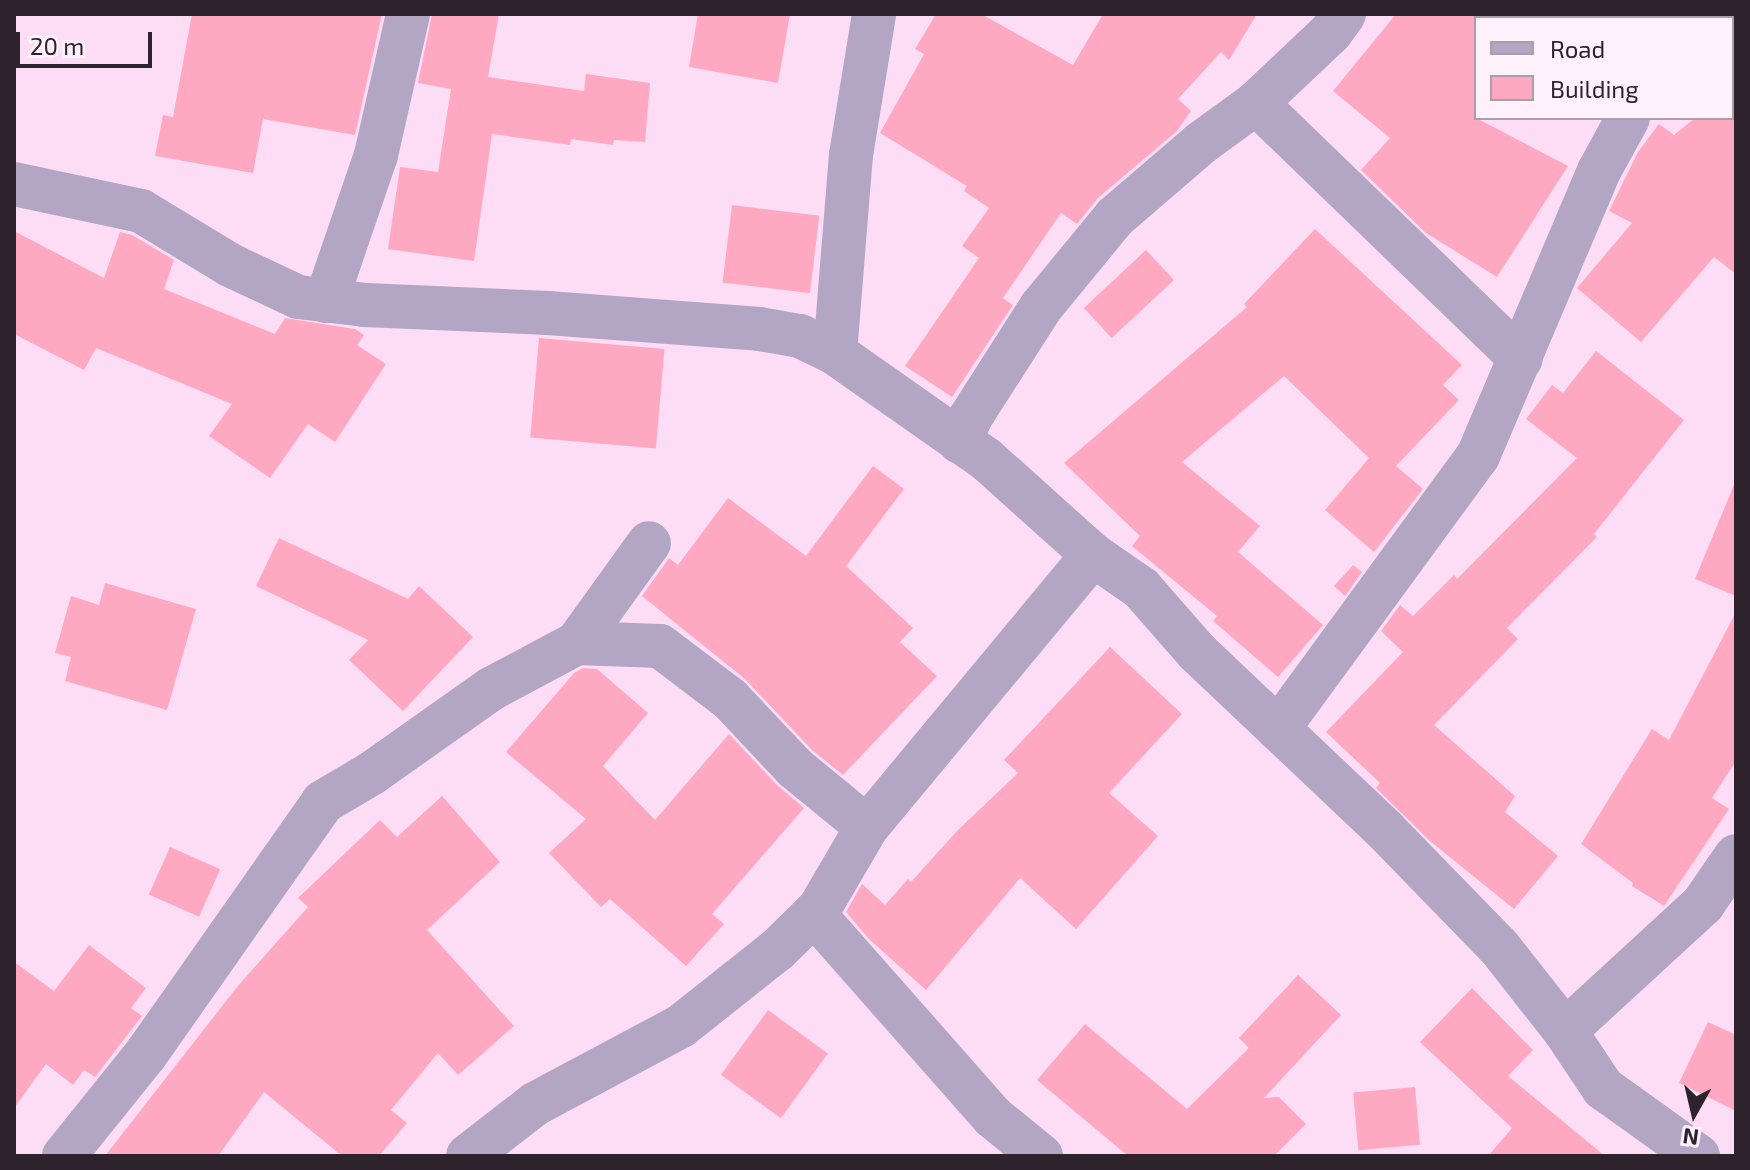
<!DOCTYPE html>
<html>
<head>
<meta charset="utf-8">
<style>
	body { margin:0 }
	#map { position:relative; width:1750px; height:1170px; overflow:hidden; background:#fddcf6; font-family:"Exo 2",sans-serif }
	div>[style] { position:absolute }
	.building>* { inset:0; background:#fea9c1; transform-origin:0 0 }
	.minor>* { height:44px; margin:-22px; padding:0 22px; transform-origin:22px; border-radius:22px; background:#b3a6c5 }
	span { translate:-50% -50%; white-space:nowrap; text-align:center; line-height:1.15; -webkit-text-stroke:6px #fef1fb; paint-order:stroke }
	.frame { position:absolute; inset:0; border:16px solid #2e222c; pointer-events:none }
	.legend { position:absolute; left:1474px; top:16px; width:260px; height:104px; box-sizing:border-box; background:#fef1fb; border:2px solid #ab9ea8; margin:0; padding:10px 14px; list-style:none; font-size:24px; color:#2e222c }
	.legend li { display:flex; align-items:center; gap:16px; height:40px }
	.legend b { width:40px; border:2px solid #ab9ea8 }
	.north { position:absolute; left:1654px; top:1074px; width:80px; height:80px; -webkit-text-stroke:6px #fef1fb; paint-order:stroke; rotate:188deg; font-size:22px; font-weight:700; line-height:32px; text-align:center; color:#2e222c }
	.north::after { content:''; display:block; margin:auto; width:28px; height:36px; background:#2e222c; clip-path:polygon(50% 0,100% 100%,50% 72%,0 100%) }
	.scale { position:absolute; left:16px; top:32px; width:136px; height:36px; box-sizing:border-box; border:4px solid #2e222c; border-top:0; padding-left:10px; font-size:24px; line-height:28px; white-space:nowrap; color:#2e222c; -webkit-text-stroke:6px #fef1fb; paint-order:stroke }
</style>
</head>
<body>
<div id="map">
	<div class="building">
		<i style="clip-path:polygon(192px 14px,382px 14px,355px 135px,263px 119px,253px 173px,155px 156px,163px 115px,173px 117px)"></i>
		<i style="clip-path:polygon(432px 14px,499px 14px,488px 77px,584px 91px,586px 74px,650px 83px,645px 142px,614px 140px,613px 145px,571px 139px,570px 145px,492px 134px,474px 261px,388px 249px,400px 167px,438px 172px,451px 89px,418px 83px)"></i>
		<i style="clip-path:polygon(698px 14px,790px 14px,778px 83px,689px 67px)"></i>
		<i style="clip-path:polygon(936px 14px,981px 14px,1073px 65px,1103px 14px,1257px 14px,1229px 60px,1221px 52px,1178px 99px,1191px 111px,1177px 131px,1098px 198px,1077px 224px,1061px 213px,1003px 298px,1013px 305px,952px 397px,905px 366px,979px 258px,962px 246px,989px 208px,964px 191px,967px 186px,880px 133px,924px 54px,915px 49px)"></i>
		<i style="clip-path:polygon(1396px 14px,1476px 14px,1476px 118px,1568px 166px,1497px 277px,1426px 233px,1361px 170px,1390px 138px,1333px 91px)"></i>
		<i style="clip-path:polygon(1695px 118px,1736px 118px,1736px 274px,1714px 257px,1641px 342px,1577px 288px,1632px 223px,1609px 211px,1638px 152px,1659px 124px,1674px 135px)"></i>
		<i style="left:732px;top:205px;width:88px;height:78px;rotate:7deg"></i>
		<i style="clip-path:polygon(1315px 229px,1462px 365px,1443px 385px,1459px 400px,1396px 466px,1423px 489px,1374px 552px,1325px 510px,1369px 458px,1284px 376px,1182px 462px,1260px 526px,1238px 552px,1323px 625px,1278px 677px,1213px 621px,1217px 616px,1132px 546px,1140px 536px,1064px 463px,1247px 307px,1244px 304px)"></i>
		<i style="clip-path:polygon(14px 231px,104px 278px,120px 232px,132px 235px,174px 260px,164px 289px,275px 334px,285px 318px,355px 329px,364px 335px,357px 345px,386px 364px,335px 442px,308px 424px,270px 478px,209px 436px,232px 404px,96px 348px,84px 370px,14px 334px)"></i>
		<i style="left:1146px;top:250px;width:41px;height:85px;rotate:47deg"></i>
		<i style="left:539px;top:338px;width:126px;height:100px;rotate:5deg"></i>
		<i style="clip-path:polygon(1596px 351px,1684px 420px,1594px 534px,1597px 537px,1507px 628px,1518px 639px,1434px 725px,1515px 796px,1505px 812px,1558px 856px,1514px 909px,1430px 841px,1376px 788px,1380px 783px,1326px 732px,1403px 652px,1381px 631px,1400px 605px,1413px 616px,1454px 575px,1457px 579px,1577px 458px,1526px 419px,1552px 385px,1563px 393px)"></i>
		<i style="clip-path:polygon(873px 466px,904px 489px,846px 566px,913px 628px,900px 642px,937px 676px,843px 775px,812px 750px,745px 679px,642px 596px,669px 558px,678px 565px,728px 498px,806px 556px)"></i>
		<i style="clip-path:polygon(1736px 480px,1736px 596px,1695px 579px)"></i>
		<i style="clip-path:polygon(279px 538px,408px 599px,419px 586px,473px 637px,403px 711px,349px 660px,368px 640px,256px 586px)"></i>
		<i style="clip-path:polygon(1353px 565px,1362px 572px,1345px 596px,1334px 586px)"></i>
		<i style="clip-path:polygon(105px 583px,196px 609px,167px 710px,65px 681px,71px 657px,55px 653px,71px 596px,99px 605px)"></i>
		<i style="clip-path:polygon(1736px 612px,1736px 761px,1712px 798px,1729px 809px,1664px 906px,1632px 886px,1633px 883px,1581px 844px,1652px 729px,1669px 740px)"></i>
		<i style="clip-path:polygon(1110px 647px,1182px 714px,1109px 793px,1158px 836px,1076px 929px,1020px 878px,926px 990px,870px 940px,846px 912px,862px 884px,885px 905px,908px 879px,911px 882px,957px 831px,1018px 773px,1004px 760px)"></i>
		<i style="clip-path:polygon(583px 668px,597px 669px,648px 713px,603px 766px,655px 820px,729px 734px,777px 785px,804px 808px,712px 914px,724px 924px,686px 966px,610px 899px,601px 907px,549px 853px,586px 819px,506px 752px,574px 673px)"></i>
		<i style="clip-path:polygon(442px 796px,500px 862px,427px 930px,514px 1026px,458px 1075px,438px 1053px,391px 1110px,407px 1123px,379px 1156px,342px 1156px,264px 1092px,218px 1156px,105px 1156px,237px 987px,308px 907px,298px 898px,380px 820px,397px 837px)"></i>
		<i style="left:170px;top:847px;width:55px;height:52px;rotate:24deg"></i>
		<i style="clip-path:polygon(89px 945px,146px 988px,131px 1008px,142px 1016px,95px 1077px,84px 1070px,73px 1085px,46px 1064px,14px 1108px,14px 962px,54px 991px)"></i>
		<i style="clip-path:polygon(1298px 975px,1341px 1015px,1264px 1098px,1279px 1097px,1306px 1124px,1274px 1156px,1128px 1156px,1037px 1080px,1085px 1024px,1187px 1109px,1249px 1048px,1239px 1038px)"></i>
		<i style="clip-path:polygon(1472px 988px,1533px 1050px,1508px 1076px,1605px 1156px,1488px 1156px,1512px 1128px,1420px 1042px)"></i>
		<i style="left:768px;top:1010px;width:74px;height:80px;rotate:36deg"></i>
		<i style="clip-path:polygon(1708px 1022px,1736px 1035px,1736px 1111px,1679px 1083px)"></i>
		<i style="left:1415px;top:1087px;width:58px;height:62px;rotate:85deg"></i>
	</div>
	<div class="minor">
		<i style="left:1700px;top:18px;width:5px;rotate:-53deg"></i>
		<i style="left:1256px;top:103px;width:368px;rotate:44deg"></i>
		<i style="left:14px;top:184px;width:130px;rotate:12deg"></i>
		<i style="left:141px;top:211px;width:104px;rotate:31.2deg"></i>
		<i style="left:230px;top:265px;width:75px;rotate:25.2deg"></i>
		<i style="left:298px;top:297px;width:67px;rotate:6.8deg"></i>
		<i style="left:365px;top:305px;width:183px;rotate:2.5deg"></i>
		<i style="left:548px;top:313px;width:212px;rotate:4.3deg"></i>
		<i style="left:759px;top:329px;width:42px;rotate:9.7deg"></i>
		<i style="left:800px;top:336px;width:39px;rotate:26deg"></i>
		<i style="left:835px;top:353px;width:184px;rotate:35.1deg"></i>
		<i style="left:986px;top:459px;width:144px;rotate:41.9deg"></i>
		<i style="left:1093px;top:555px;width:58px;rotate:34.5deg"></i>
		<i style="left:1141px;top:588px;width:85px;rotate:48.8deg"></i>
		<i style="left:1197px;top:652px;width:260px;rotate:43.4deg"></i>
		<i style="left:1386px;top:831px;width:162px;rotate:45.8deg"></i>
		<i style="left:1499px;top:947px;width:107px;rotate:51.8deg"></i>
		<i style="left:1565px;top:1031px;width:69px;rotate:56.3deg"></i>
		<i style="left:1603px;top:1088px;width:117px;rotate:35.6deg"></i>
		<i style="left:326px;top:301px;width:154px;rotate:-71.1deg"></i>
		<i style="left:376px;top:155px;width:145px;rotate:-77.2deg"></i>
		<i style="left:835px;top:353px;width:199px;rotate:-85.4deg"></i>
		<i style="left:851px;top:155px;width:143px;rotate:-80.7deg"></i>
		<i style="left:960px;top:442px;width:26px;rotate:-67deg"></i>
		<i style="left:970px;top:418px;width:132px;rotate:-57.4deg"></i>
		<i style="left:1041px;top:307px;width:117px;rotate:-50.6deg"></i>
		<i style="left:1115px;top:217px;width:113px;rotate:-40.7deg"></i>
		<i style="left:1201px;top:143px;width:68px;rotate:-36deg"></i>
		<i style="left:1256px;top:103px;width:103px;rotate:-43.4deg"></i>
		<i style="left:1331px;top:32px;width:22px;rotate:-54deg"></i>
		<i style="left:577px;top:643px;width:123px;rotate:-54.2deg"></i>
		<i style="left:1278px;top:729px;width:338px;rotate:-53.8deg"></i>
		<i style="left:1478px;top:456px;width:310px;rotate:-67deg"></i>
		<i style="left:1599px;top:171px;width:60px;rotate:-61.3deg"></i>
		<i style="left:814px;top:914px;width:271px;rotate:48.6deg"></i>
		<i style="left:993px;top:1117px;width:62px;rotate:39.1deg"></i>
		<i style="left:1565px;top:1031px;width:188px;rotate:-42.6deg"></i>
		<i style="left:1703px;top:904px;width:58px;rotate:-55.5deg"></i>
		<i style="left:64px;top:1156px;width:131px;rotate:-51.2deg"></i>
		<i style="left:146px;top:1054px;width:308px;rotate:-54.9deg"></i>
		<i style="left:323px;top:802px;width:57px;rotate:-30.6deg"></i>
		<i style="left:372px;top:773px;width:146px;rotate:-35.2deg"></i>
		<i style="left:491px;top:689px;width:98px;rotate:-28.1deg"></i>
		<i style="left:577px;top:643px;width:83px;rotate:2.1deg"></i>
		<i style="left:660px;top:646px;width:88px;rotate:37.1deg"></i>
		<i style="left:730px;top:699px;width:95px;rotate:46.7deg"></i>
		<i style="left:795px;top:768px;width:93px;rotate:39.3deg"></i>
		<i style="left:468px;top:1156px;width:85px;rotate:-37.8deg"></i>
		<i style="left:535px;top:1104px;width:166px;rotate:-28.1deg"></i>
		<i style="left:681px;top:1026px;width:122px;rotate:-38.4deg"></i>
		<i style="left:777px;top:950px;width:59px;rotate:-44.3deg"></i>
		<i style="left:819px;top:909px;width:95px;rotate:-59.7deg"></i>
		<i style="left:867px;top:827px;width:354px;rotate:-50.3deg"></i>
	</div>
	<div class="frame"></div>
	<ul class="legend">
	<li><b style="height:10px;background:#b3a6c5"></b>Road</li>
	<li><b style="height:22px;background:#fea9c1"></b>Building</li>
	</ul>
	<div class="north">N</div>
	<div class="scale">20 m</div>
</div>
</body>
</html>
